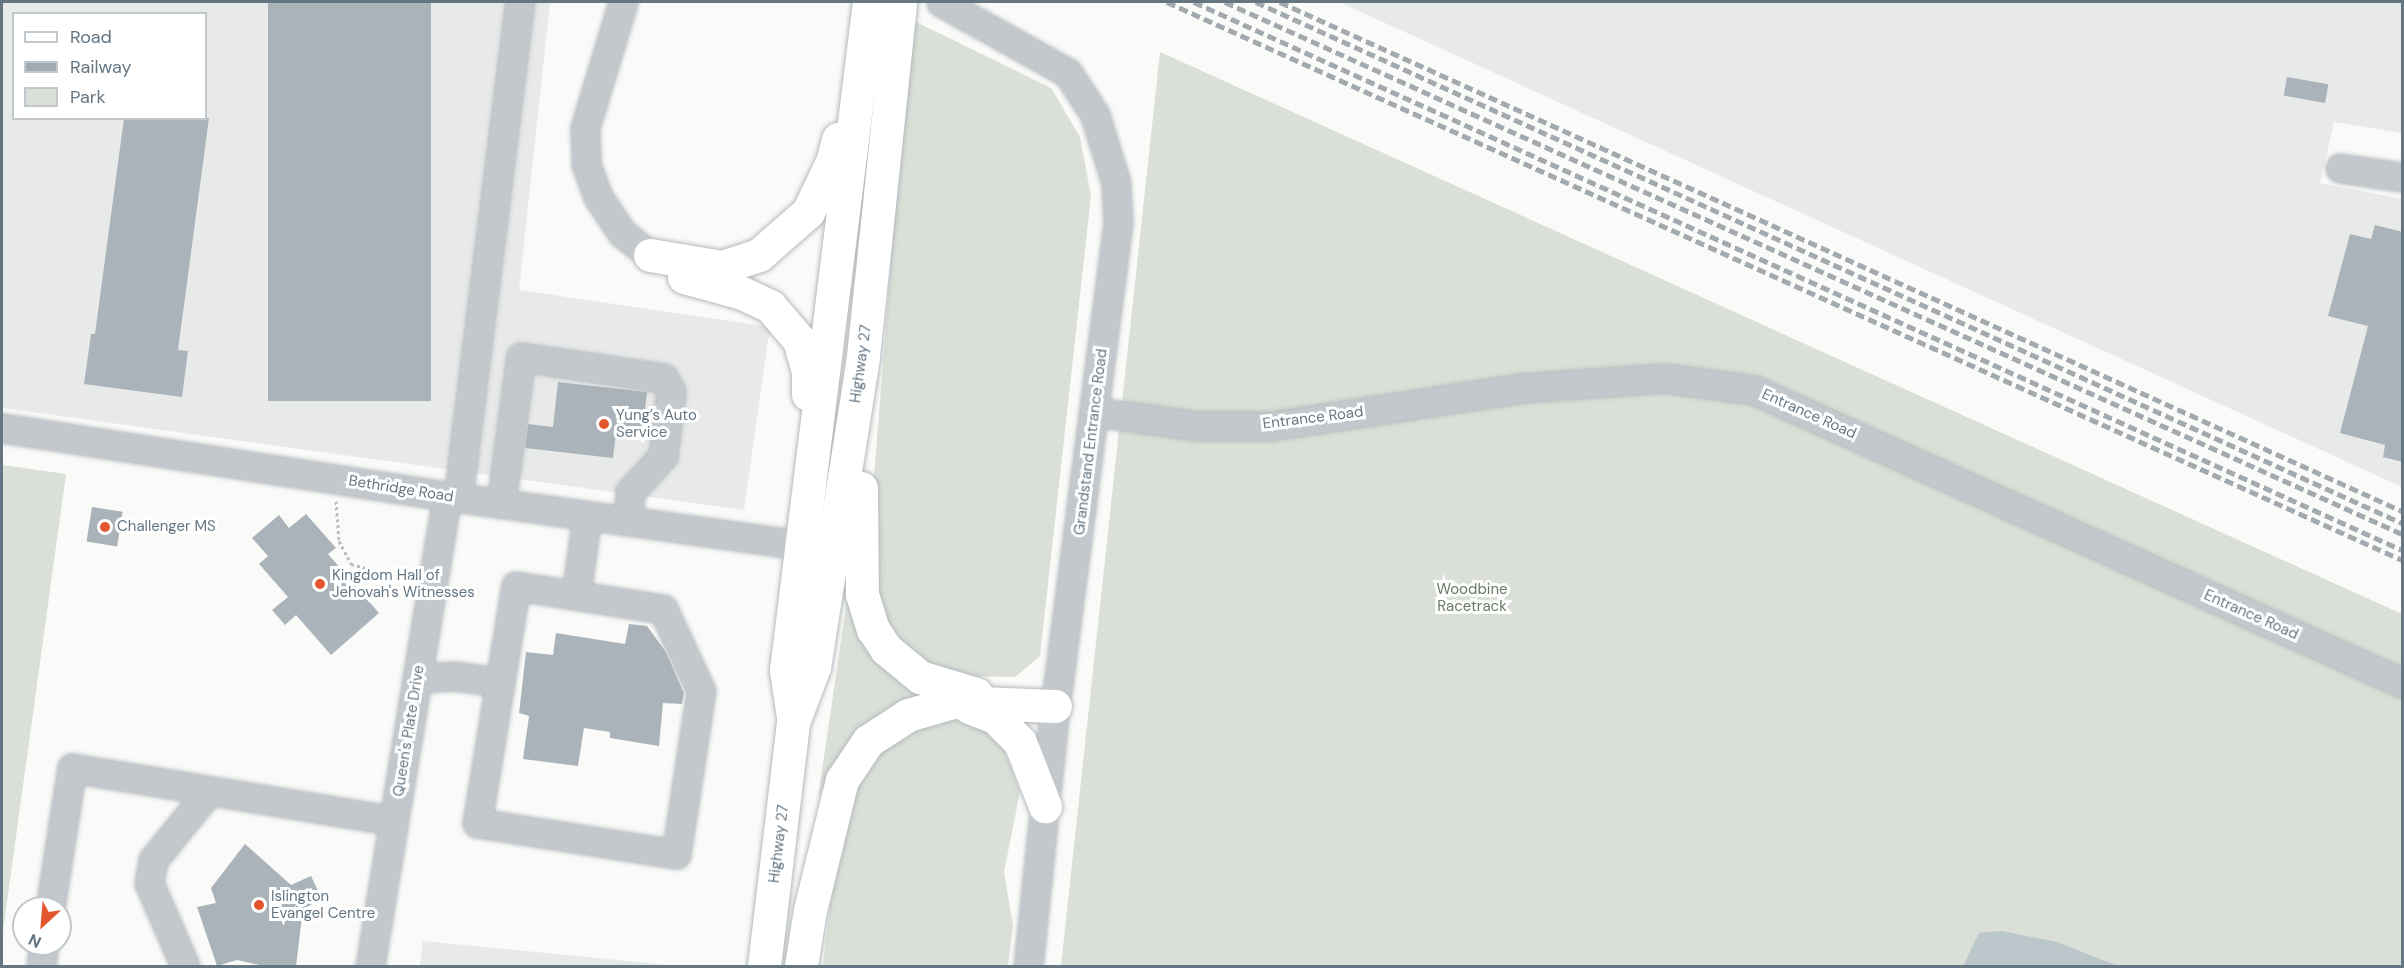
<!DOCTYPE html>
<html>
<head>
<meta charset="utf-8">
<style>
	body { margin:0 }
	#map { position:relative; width:2404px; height:968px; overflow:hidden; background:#fafaf8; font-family:"DM Sans",sans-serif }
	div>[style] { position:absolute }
	.built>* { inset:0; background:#e8e9e9 }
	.green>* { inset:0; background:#dadfd7 }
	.water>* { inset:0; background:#bbc7cb }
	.building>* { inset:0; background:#aab3b9; transform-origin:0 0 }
	.path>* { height:3px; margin-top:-1.5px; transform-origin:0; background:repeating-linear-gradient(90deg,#bbbfc2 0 3px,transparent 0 6px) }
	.roads { filter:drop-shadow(0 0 2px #b5babe) drop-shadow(0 0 2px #b5babe) }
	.minor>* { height:27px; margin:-13.5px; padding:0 13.5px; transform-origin:13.5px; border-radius:13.5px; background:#c3c8cc }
	.major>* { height:33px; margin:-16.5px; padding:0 16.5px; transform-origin:16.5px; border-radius:16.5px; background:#fff }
	.rail>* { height:4.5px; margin-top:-2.25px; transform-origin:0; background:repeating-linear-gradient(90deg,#a2aab0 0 9px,transparent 0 13.5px) }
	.dots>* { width:16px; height:16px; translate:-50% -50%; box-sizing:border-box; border:3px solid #fff; border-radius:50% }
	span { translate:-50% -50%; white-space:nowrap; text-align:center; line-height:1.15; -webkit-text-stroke:6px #fff; paint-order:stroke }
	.street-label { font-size:15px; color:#657683 }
	.poi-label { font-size:15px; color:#657683 }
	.left { translate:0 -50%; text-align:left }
	.park-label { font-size:15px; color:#687a64 }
	.frame { position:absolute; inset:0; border:3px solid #657683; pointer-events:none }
	.legend { position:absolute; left:12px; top:12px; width:195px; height:108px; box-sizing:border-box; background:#fff; border:2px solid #c1c8cd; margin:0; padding:8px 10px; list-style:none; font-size:18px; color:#657683 }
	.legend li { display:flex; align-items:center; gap:12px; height:30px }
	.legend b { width:30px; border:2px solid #c1c8cd }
	.north { position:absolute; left:12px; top:896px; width:60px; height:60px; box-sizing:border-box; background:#fff; border:2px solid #c1c8cd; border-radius:50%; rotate:206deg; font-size:16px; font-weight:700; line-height:24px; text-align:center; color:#657683 }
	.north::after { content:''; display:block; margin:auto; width:21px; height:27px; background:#e4572e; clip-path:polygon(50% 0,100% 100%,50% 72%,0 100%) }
</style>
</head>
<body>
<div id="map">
	<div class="built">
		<i style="clip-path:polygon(evenodd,2px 2px,550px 2px,519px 290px,770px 327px,744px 510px,2px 408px,2px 2px,14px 14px,206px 14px,206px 118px,14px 118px,14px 14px)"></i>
		<i style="clip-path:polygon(1339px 2px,2402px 2px,2402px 133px,2334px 122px,2320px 183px,2402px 199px,2402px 487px)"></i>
		<i style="clip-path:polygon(423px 941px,679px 966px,420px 966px)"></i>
	</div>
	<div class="green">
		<i style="clip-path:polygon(910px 19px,1051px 88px,1080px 137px,1091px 196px,1040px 656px,1015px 677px,963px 676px,908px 659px,873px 609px,869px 541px)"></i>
		<i style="clip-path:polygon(1160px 52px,2402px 614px,2402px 966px,1061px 966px)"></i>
		<i style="clip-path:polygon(2px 465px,66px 474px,2px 938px)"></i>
		<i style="clip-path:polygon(850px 579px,931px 692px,835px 764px,818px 798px)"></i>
		<i style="clip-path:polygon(948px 717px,982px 726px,1001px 742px,1020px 792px,1004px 872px,1013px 925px,1008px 966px,823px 966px,830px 904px,860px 778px,880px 748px,916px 725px)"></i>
	</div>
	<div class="water">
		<i style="clip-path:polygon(2002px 931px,2057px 942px,2118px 966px,1963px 966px,1979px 933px)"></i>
	</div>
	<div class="building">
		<i style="left:268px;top:2px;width:163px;height:399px"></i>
		<i style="left:2287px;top:77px;width:42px;height:19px;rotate:10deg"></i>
		<i style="clip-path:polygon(124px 118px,209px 118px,178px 350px,188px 351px,182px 397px,84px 384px,91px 334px,95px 334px)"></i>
		<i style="clip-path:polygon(2375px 225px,2403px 232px,2403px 462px,2383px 457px,2385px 445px,2340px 433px,2368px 326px,2328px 316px,2350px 234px,2371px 239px)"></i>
		<i style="clip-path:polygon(558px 382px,647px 392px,642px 436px,616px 433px,613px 458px,525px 448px,528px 424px,553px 427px)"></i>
		<i style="left:92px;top:507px;width:31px;height:35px;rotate:9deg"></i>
		<i style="clip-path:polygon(306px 514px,336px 548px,328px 554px,379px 613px,331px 655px,296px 615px,285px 625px,272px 610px,288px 597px,259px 564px,268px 556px,252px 538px,279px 515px,289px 528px)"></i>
		<i style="clip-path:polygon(629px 624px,647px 626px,666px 652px,684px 693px,682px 704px,663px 703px,659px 746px,610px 738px,610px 732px,584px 728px,578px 766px,523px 759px,529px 716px,519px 713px,526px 652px,553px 655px,556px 633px,625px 644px)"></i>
		<i style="clip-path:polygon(245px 844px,291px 885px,311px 876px,322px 899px,303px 909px,296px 966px,264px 966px,237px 960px,217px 966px,197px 907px,216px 903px,211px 888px)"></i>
	</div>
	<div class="path">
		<i style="left:336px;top:501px;width:40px;rotate:85.7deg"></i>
		<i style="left:339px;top:541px;width:26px;rotate:62deg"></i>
		<i style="left:351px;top:564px;width:62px;rotate:14.9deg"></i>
	</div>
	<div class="roads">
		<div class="minor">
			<i style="left:623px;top:2px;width:132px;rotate:106.8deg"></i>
			<i style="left:585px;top:128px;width:36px;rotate:88deg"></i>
			<i style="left:586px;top:164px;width:35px;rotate:70deg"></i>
			<i style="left:598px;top:197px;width:43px;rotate:56.3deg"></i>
			<i style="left:622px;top:233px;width:36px;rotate:38deg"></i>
			<i style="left:941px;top:2px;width:145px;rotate:29.2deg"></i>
			<i style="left:1068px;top:73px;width:50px;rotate:57.3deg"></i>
			<i style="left:1095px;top:115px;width:71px;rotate:72.8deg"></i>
			<i style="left:1116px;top:183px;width:40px;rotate:87.1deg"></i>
			<i style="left:1118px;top:223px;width:487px;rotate:97.4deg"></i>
			<i style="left:1055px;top:706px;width:261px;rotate:95.9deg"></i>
			<i style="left:2340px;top:168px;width:63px;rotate:8.3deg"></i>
			<i style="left:1095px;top:412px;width:103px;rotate:7.8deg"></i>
			<i style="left:1197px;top:426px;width:74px"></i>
			<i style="left:1271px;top:426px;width:255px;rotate:-8.6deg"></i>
			<i style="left:1523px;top:388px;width:141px;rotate:-4.1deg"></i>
			<i style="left:1664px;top:378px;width:91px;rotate:7.6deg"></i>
			<i style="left:1754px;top:390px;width:711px;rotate:24.33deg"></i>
			<i style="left:2px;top:428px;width:450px;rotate:8.7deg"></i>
			<i style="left:447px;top:496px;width:357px;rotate:7.9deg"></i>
			<i style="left:458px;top:498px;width:500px;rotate:-82.9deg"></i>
			<i style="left:501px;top:504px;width:148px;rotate:-82.3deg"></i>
			<i style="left:521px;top:357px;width:144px;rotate:8.4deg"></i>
			<i style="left:663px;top:378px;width:16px;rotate:60deg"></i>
			<i style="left:671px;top:392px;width:64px;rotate:97.1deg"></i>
			<i style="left:663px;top:456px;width:49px;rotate:132.5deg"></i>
			<i style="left:630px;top:492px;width:29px;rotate:94deg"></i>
			<i style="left:516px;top:586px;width:149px;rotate:8.9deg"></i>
			<i style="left:663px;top:609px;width:90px;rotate:65.1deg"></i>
			<i style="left:701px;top:691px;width:165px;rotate:98.7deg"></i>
			<i style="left:676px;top:854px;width:201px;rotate:-171.1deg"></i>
			<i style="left:477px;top:823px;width:240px;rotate:-80.7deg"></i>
			<i style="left:576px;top:595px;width:80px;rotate:-82.1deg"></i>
			<i style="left:418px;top:678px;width:36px;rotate:-3deg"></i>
			<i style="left:454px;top:676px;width:45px;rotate:7.6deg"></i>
			<i style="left:50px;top:908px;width:142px;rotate:-81.1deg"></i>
			<i style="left:72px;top:768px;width:326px;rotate:9.3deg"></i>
			<i style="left:41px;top:966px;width:22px;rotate:-82deg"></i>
			<i style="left:185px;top:966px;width:90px;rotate:-113.4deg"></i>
			<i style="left:149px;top:883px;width:23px;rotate:-80deg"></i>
			<i style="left:153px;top:860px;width:89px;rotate:-50.9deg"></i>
			<i style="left:370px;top:966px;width:476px;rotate:-80.7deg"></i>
		</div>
		<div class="major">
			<i style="left:650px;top:255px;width:73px;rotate:9.5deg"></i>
			<i style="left:722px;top:267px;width:39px;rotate:-18deg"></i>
			<i style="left:759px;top:255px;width:65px;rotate:-41.3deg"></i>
			<i style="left:808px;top:212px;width:55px;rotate:-64.4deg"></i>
			<i style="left:832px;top:162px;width:24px;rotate:-75deg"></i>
			<i style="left:684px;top:277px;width:60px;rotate:15.4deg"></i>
			<i style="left:742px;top:293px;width:31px;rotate:25deg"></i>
			<i style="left:770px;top:306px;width:45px;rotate:49.5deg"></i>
			<i style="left:799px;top:340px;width:33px;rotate:74deg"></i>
			<i style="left:808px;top:372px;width:22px;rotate:90deg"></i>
			<i style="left:861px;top:488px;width:106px;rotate:89.5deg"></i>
			<i style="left:862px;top:594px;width:37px;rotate:73deg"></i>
			<i style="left:873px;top:629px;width:24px;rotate:57deg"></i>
			<i style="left:886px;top:649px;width:44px;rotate:39.5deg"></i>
			<i style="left:920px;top:677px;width:59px;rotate:16.9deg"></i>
			<i style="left:969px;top:707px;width:28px;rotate:21deg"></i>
			<i style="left:995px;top:717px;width:35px;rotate:45deg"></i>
			<i style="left:1020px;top:742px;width:69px;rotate:68.7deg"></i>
			<i style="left:793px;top:717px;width:48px;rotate:-98.5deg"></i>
			<i style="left:786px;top:670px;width:673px;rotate:-82.92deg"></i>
			<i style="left:764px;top:966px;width:246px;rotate:-83.2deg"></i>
			<i style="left:793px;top:722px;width:59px;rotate:-69.1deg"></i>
			<i style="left:814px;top:667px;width:315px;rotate:-81deg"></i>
			<i style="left:863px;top:356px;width:356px;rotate:-84deg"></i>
			<i style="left:801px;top:966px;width:57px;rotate:-80.9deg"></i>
			<i style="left:810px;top:910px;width:134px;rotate:-76.2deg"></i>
			<i style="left:842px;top:780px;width:47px;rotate:-56.3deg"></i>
			<i style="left:868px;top:741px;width:48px;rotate:-33deg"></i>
			<i style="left:908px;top:715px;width:47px;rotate:-16.1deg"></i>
			<i style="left:953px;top:702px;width:102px;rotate:2.2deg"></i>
		</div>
	</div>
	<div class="rail">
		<i style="left:1167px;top:2px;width:1355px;rotate:24.31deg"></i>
		<i style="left:1194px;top:2px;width:1326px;rotate:24.4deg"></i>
		<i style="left:1225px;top:2px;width:1292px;rotate:24.32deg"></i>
		<i style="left:1256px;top:2px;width:1259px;rotate:24.45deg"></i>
		<i style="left:1280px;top:2px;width:1232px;rotate:24.4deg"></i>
	</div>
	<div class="dots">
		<i style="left:604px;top:424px;background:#e4572e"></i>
		<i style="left:105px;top:527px;background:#e4572e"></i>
		<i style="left:320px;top:584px;background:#e4572e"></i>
		<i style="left:259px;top:905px;background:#e4572e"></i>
	</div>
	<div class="street-label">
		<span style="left:861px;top:364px;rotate:-82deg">Highway 27</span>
		<span style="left:1809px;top:414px;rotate:24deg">Entrance Road</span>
		<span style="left:1313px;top:418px;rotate:-7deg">Entrance Road</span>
		<span style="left:1091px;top:442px;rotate:-83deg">Grandstand Entrance Road</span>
		<span style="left:401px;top:489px;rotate:9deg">Bethridge Road</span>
		<span style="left:2251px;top:615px;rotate:24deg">Entrance Road</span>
		<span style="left:409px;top:731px;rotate:-81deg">Queen's Plate Drive</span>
		<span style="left:779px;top:844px;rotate:-83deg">Highway 27</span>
	</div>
	<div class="poi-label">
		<span class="left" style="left:616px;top:424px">Yung’s Auto<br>Service</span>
		<span class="left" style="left:117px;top:527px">Challenger MS</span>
		<span class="left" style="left:332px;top:584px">Kingdom Hall of<br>Jehovah's Witnesses</span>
		<span class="left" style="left:271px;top:905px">Islington<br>Evangel Centre</span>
	</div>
	<div class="park-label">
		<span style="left:1472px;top:598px">Woodbine<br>Racetrack</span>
	</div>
	<div class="frame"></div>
	<ul class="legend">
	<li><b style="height:8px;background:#fff"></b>Road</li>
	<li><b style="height:8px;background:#a2aab0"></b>Railway</li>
	<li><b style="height:16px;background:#dadfd7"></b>Park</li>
	</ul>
	<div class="north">N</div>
</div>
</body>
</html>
